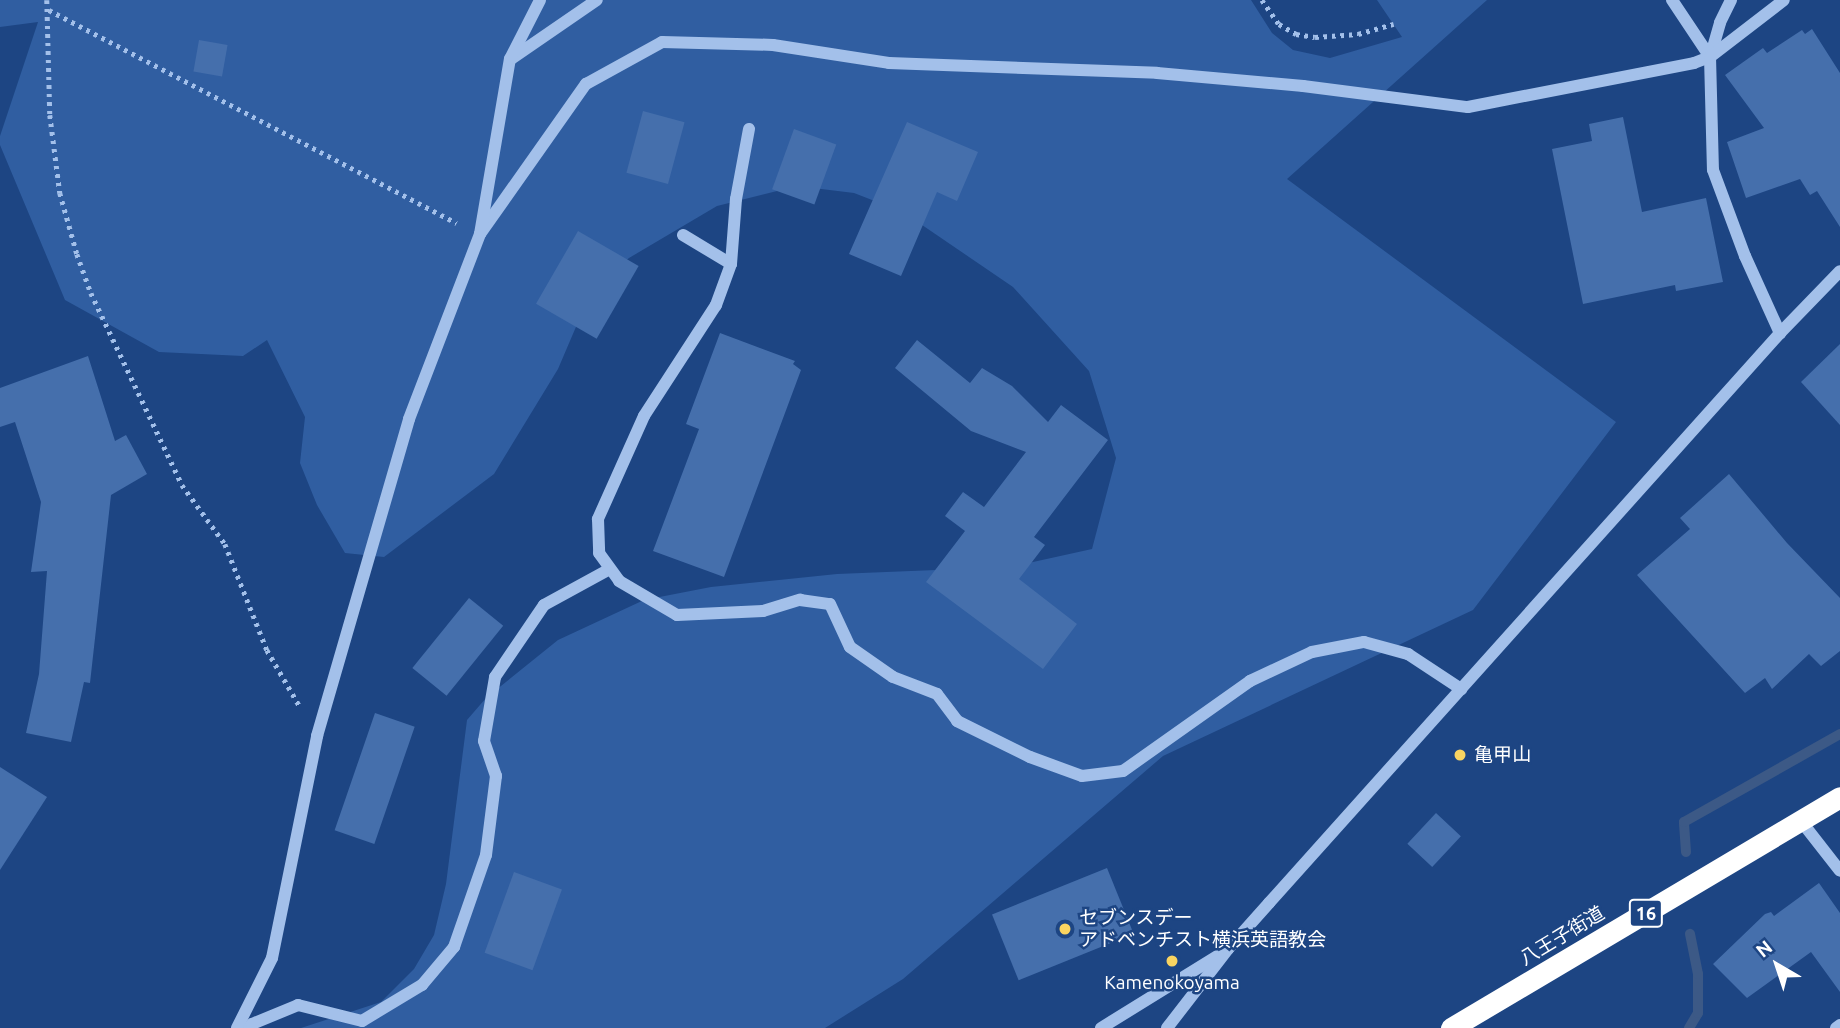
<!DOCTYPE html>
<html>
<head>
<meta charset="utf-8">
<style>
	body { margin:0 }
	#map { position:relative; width:1840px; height:1028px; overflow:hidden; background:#1d4583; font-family:Ubuntu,"Noto Sans JP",sans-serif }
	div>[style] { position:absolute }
	.green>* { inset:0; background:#305ea1 }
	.stream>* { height:10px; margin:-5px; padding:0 5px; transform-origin:5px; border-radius:5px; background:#3c5986 }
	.building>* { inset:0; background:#456fac; transform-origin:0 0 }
	.path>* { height:4.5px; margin-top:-2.25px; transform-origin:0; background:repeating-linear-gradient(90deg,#a3c0ea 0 3.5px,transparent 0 8.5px) }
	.minor>* { height:12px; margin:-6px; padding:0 6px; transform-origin:6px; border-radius:6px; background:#a3c0ea }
	.highway>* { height:21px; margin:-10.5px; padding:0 10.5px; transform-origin:10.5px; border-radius:10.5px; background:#fff }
	.dots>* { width:19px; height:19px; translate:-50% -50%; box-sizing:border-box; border:4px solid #1d4583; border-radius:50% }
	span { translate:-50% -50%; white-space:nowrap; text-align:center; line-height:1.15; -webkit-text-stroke:5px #1d4583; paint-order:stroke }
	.shield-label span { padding:2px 5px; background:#1d4583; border:2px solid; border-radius:5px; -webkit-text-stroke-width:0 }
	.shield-label { font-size:18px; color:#fff; font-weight:700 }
	.poi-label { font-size:19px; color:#fff }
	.left { translate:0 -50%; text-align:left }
	.street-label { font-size:19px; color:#fff }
	.north { position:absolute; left:1742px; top:930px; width:70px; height:70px; -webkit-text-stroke:5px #1d4583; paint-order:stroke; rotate:321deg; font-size:19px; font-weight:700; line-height:28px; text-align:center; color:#fff }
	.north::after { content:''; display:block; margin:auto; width:24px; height:32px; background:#fff; clip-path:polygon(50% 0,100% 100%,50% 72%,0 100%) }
</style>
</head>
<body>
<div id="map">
	<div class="green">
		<i style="clip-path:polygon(0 0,1251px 0,1272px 33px,1293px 50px,1330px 58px,1402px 37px,1377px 0,1487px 0,1287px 179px,1616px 422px,1473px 610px,1163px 756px,903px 979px,825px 1028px,301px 1028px,381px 1002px,414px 969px,434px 935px,446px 884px,467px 720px,486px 698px,558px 640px,644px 600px,711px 587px,837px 574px,1010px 567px,1092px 549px,1116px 458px,1089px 371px,1013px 287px,903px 212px,854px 193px,797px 186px,717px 206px,629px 258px,593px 287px,558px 369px,494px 474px,384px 557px,345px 553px,317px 505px,300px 463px,305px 417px,267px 340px,243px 356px,159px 352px,65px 300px,0 145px,0 136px,38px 22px,0 27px)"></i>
	</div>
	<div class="stream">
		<i style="left:1686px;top:852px;width:30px;rotate:-94deg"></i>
		<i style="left:1684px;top:822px;width:179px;rotate:-29.4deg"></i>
		<i style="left:1689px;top:1028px;width:17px;rotate:-59deg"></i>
		<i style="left:1698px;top:1013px;width:39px;rotate:-90deg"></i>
		<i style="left:1698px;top:974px;width:41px;rotate:-101.3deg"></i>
	</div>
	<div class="building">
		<i style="clip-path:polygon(1812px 29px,1840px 73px,1840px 227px,1817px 191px,1810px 195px,1800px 179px,1746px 198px,1727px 142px,1764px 128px,1725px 75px,1763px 48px,1767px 53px,1802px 30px,1805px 34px)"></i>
		<i style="left:199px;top:40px;width:29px;height:32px;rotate:10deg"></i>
		<i style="left:643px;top:111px;width:43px;height:64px;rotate:15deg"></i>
		<i style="clip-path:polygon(1623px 117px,1642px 212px,1706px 198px,1723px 282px,1676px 291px,1675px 285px,1583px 304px,1552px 149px,1592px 141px,1589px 124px)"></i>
		<i style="clip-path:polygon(907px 122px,978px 152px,957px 201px,937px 192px,901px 276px,849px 254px)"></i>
		<i style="left:794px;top:129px;width:45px;height:64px;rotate:20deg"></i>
		<i style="left:578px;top:231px;width:70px;height:84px;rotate:30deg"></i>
		<i style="clip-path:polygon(720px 333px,795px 361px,793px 364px,801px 370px,724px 577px,653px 551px,699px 429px,686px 424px)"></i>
		<i style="clip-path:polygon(917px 340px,970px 383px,982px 368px,1012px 386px,1048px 422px,1061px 405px,1108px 440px,1034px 537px,1045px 545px,1019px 579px,1077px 624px,1043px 669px,926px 582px,965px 531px,945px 516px,963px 492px,984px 507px,1026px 452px,971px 431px,895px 368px)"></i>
		<i style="clip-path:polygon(1840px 344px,1840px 425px,1801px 382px)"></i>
		<i style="clip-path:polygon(88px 356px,115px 441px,126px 435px,147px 474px,111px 495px,90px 683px,84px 682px,71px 742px,26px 733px,39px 674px,47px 571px,31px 572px,41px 502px,15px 422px,0 427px,0 388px)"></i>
		<i style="clip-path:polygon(1729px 474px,1787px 543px,1840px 598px,1840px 651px,1821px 666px,1809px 654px,1772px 689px,1765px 678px,1745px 693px,1637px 575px,1690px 529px,1680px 518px)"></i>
		<i style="left:469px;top:598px;width:44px;height:90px;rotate:39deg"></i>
		<i style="left:375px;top:713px;width:42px;height:124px;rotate:19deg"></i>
		<i style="clip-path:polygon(0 767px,47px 797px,0 870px)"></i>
		<i style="left:1436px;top:813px;width:34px;height:42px;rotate:43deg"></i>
		<i style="left:1107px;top:868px;width:71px;height:124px;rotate:68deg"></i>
		<i style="left:514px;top:872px;width:51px;height:86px;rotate:20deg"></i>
		<i style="clip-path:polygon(1819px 883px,1840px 913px,1840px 992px,1811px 952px,1747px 998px,1713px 964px,1765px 914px,1771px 912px,1774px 916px)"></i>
	</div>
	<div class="path">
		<i style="left:47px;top:0;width:115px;rotate:88.5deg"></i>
		<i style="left:50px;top:115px;width:79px;rotate:82.7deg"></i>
		<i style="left:60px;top:193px;width:63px;rotate:74.4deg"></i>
		<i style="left:77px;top:254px;width:41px;rotate:70.3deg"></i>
		<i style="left:91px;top:293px;width:212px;rotate:64.6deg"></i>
		<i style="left:182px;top:485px;width:73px;rotate:53.9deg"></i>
		<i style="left:225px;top:544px;width:114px;rotate:68.4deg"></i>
		<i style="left:267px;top:650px;width:64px;rotate:59.8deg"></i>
		<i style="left:1262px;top:0;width:29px;rotate:55deg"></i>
		<i style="left:1279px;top:24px;width:20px;rotate:30deg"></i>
		<i style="left:1296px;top:34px;width:19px;rotate:9deg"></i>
		<i style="left:1315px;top:37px;width:43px;rotate:-4deg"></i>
		<i style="left:1358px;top:34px;width:37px;rotate:-16deg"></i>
		<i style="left:49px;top:10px;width:460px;rotate:27.6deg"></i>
	</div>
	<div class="minor">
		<i style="left:1672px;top:0;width:69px;rotate:56.3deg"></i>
		<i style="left:1731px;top:0;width:25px;rotate:116deg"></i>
		<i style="left:1720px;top:23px;width:35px;rotate:106deg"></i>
		<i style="left:1710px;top:57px;width:113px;rotate:88.5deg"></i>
		<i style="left:1713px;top:170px;width:92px;rotate:69.6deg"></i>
		<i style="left:1745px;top:256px;width:85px;rotate:65.6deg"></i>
		<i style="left:511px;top:59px;width:104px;rotate:-34.5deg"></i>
		<i style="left:749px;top:129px;width:71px;rotate:100.5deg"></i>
		<i style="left:736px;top:199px;width:65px;rotate:94.4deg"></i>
		<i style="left:731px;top:264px;width:44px;rotate:110.1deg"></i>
		<i style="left:716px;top:305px;width:132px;rotate:123deg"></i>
		<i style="left:644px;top:416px;width:113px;rotate:114.1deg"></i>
		<i style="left:598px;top:519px;width:34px;rotate:88deg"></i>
		<i style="left:599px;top:553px;width:34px;rotate:54deg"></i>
		<i style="left:619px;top:581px;width:67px;rotate:30.4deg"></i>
		<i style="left:677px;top:615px;width:86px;rotate:-2.7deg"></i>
		<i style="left:763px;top:611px;width:39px;rotate:-17deg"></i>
		<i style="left:800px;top:600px;width:30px;rotate:8deg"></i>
		<i style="left:830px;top:604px;width:47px;rotate:65.1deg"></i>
		<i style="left:850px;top:647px;width:52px;rotate:34.9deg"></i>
		<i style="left:893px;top:677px;width:47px;rotate:21.1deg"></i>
		<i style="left:937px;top:694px;width:34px;rotate:53deg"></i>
		<i style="left:957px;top:721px;width:81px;rotate:26.3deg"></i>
		<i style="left:1030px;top:757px;width:55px;rotate:20.1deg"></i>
		<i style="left:1082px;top:776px;width:41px;rotate:-7deg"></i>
		<i style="left:1123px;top:771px;width:156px;rotate:-35.3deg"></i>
		<i style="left:1250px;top:681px;width:68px;rotate:-25.1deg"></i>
		<i style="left:1312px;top:652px;width:53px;rotate:-10.9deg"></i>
		<i style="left:1364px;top:642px;width:46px;rotate:15.3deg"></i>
		<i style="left:1408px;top:654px;width:64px;rotate:33.4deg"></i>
		<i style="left:480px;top:234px;width:184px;rotate:-54.8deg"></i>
		<i style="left:586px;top:84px;width:87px;rotate:-28.9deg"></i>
		<i style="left:662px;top:42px;width:111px;rotate:1.5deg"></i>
		<i style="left:773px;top:45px;width:117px;rotate:8.8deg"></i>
		<i style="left:889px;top:63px;width:268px;rotate:2.1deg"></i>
		<i style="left:1157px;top:73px;width:147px;rotate:5.1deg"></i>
		<i style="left:1303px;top:86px;width:166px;rotate:7.3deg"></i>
		<i style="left:1468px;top:107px;width:230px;rotate:-11deg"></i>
		<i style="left:1694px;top:63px;width:17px;rotate:-21deg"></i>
		<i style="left:1710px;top:57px;width:93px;rotate:-37.6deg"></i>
		<i style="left:683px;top:235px;width:56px;rotate:31.1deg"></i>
		<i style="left:1801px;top:821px;width:63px;rotate:52deg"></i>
		<i style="left:237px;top:1028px;width:78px;rotate:-63.4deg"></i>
		<i style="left:272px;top:958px;width:227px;rotate:-78.5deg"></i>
		<i style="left:317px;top:736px;width:330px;rotate:-73.8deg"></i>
		<i style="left:409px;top:419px;width:198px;rotate:-69deg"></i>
		<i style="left:480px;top:234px;width:178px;rotate:-80.3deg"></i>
		<i style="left:510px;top:59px;width:66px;rotate:-63deg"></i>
		<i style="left:249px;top:1028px;width:5px;rotate:-53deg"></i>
		<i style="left:252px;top:1024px;width:50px;rotate:-22.4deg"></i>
		<i style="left:298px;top:1005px;width:66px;rotate:14deg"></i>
		<i style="left:362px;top:1021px;width:70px;rotate:-31deg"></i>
		<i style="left:422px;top:985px;width:50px;rotate:-49.9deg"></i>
		<i style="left:454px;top:947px;width:97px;rotate:-70.8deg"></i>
		<i style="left:486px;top:855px;width:80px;rotate:-82.8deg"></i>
		<i style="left:496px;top:776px;width:37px;rotate:-109deg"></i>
		<i style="left:484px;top:741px;width:65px;rotate:-80.2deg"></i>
		<i style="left:495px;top:677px;width:87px;rotate:-55.8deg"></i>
		<i style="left:544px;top:605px;width:75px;rotate:-28.6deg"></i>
		<i style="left:1101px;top:1028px;width:139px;rotate:-31.7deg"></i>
		<i style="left:1167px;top:1028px;width:100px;rotate:-52.3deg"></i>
		<i style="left:1228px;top:949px;width:62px;rotate:-48.3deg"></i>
		<i style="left:1269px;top:903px;width:766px;rotate:-48.12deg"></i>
		<i style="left:1780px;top:333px;width:86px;rotate:-45.9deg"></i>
		<i style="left:1836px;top:1028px;width:5px;rotate:-37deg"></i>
	</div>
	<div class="highway">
		<i style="left:1451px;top:1028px;width:452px;rotate:-30.7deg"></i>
	</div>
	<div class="dots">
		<i style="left:1460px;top:755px;background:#f9d461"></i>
		<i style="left:1065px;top:929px;background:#f9d461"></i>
		<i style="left:1172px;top:961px;background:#f9d461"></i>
	</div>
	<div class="shield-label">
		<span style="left:1646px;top:913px">16</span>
	</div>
	<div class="poi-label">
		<span class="left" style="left:1474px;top:755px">亀甲山</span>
		<span class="left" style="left:1079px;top:929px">セブンスデー<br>アドベンチスト横浜英語教会</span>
		<span style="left:1172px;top:983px">Kamenokoyama</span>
	</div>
	<div class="street-label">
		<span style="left:1562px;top:936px;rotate:-31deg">八王子街道</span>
	</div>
	<div class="north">N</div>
</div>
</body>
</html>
